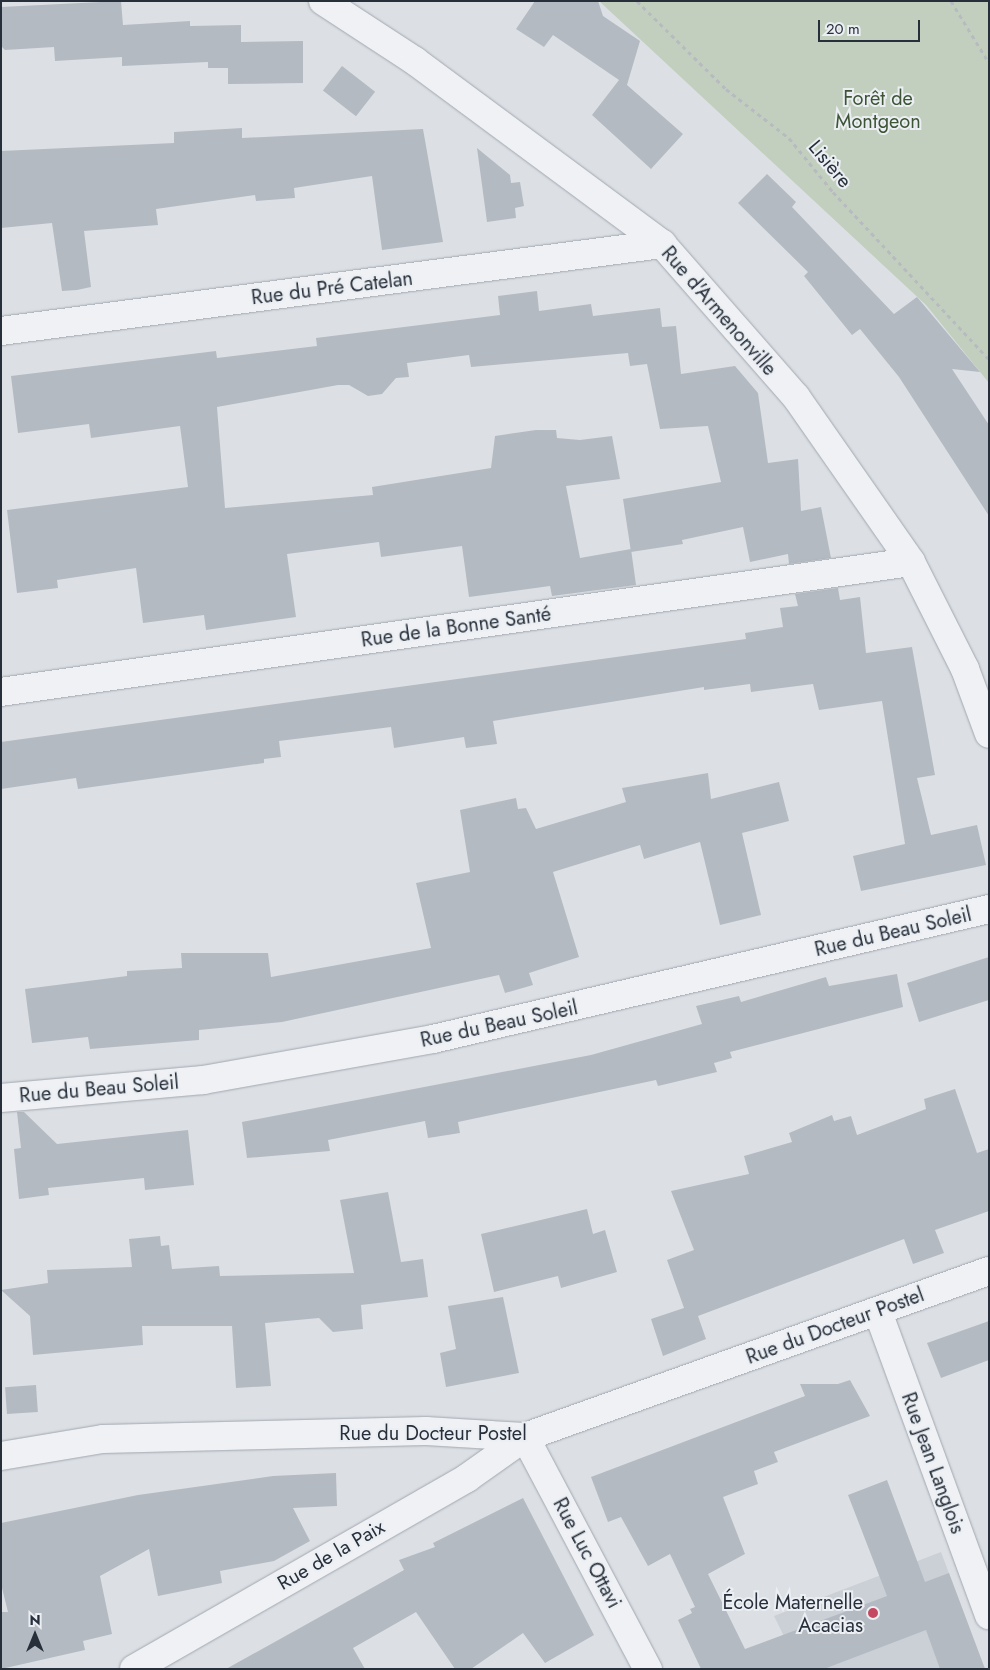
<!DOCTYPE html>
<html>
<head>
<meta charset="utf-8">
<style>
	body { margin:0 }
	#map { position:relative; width:990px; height:1670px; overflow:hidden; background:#dce0e5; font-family:Jost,sans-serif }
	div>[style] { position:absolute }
	.built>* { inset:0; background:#cbd0d7 }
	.green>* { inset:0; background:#c3cfbe }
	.building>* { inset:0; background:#b4bac2; transform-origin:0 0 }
	.path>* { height:3px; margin-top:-1.5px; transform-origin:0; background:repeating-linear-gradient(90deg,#b7bbc0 0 4px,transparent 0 8px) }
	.roads { filter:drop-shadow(0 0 1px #a2a7af) drop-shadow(0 0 1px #a2a7af) }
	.street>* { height:28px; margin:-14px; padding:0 14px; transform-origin:14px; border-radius:14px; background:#eff1f4 }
	.dots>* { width:14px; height:14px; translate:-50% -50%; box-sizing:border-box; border:2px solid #ebeff3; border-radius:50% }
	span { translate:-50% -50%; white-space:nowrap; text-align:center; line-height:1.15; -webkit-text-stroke:4px #ebeff3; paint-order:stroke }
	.park-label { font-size:20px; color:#3d5535 }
	.street-label { font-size:20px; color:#272f3b }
	.poi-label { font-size:20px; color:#272f3b }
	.right { translate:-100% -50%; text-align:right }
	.frame { position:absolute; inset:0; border:2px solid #272f3b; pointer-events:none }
	.north { position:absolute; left:10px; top:1610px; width:50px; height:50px; -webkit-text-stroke:4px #ebeff3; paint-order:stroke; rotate:0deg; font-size:14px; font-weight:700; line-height:20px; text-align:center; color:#272f3b }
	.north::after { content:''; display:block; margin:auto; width:18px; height:22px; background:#272f3b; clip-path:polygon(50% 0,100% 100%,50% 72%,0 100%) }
	.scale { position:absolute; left:818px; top:20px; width:102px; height:22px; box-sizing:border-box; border:2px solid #272f3b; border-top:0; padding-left:6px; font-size:15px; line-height:18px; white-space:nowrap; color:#272f3b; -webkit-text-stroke:4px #ebeff3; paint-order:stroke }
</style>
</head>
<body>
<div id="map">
	<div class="built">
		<i style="clip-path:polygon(941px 1552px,985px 1669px,800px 1669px,774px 1616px)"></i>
	</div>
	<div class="green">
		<i style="clip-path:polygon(599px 1px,989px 1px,989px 383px,926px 305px)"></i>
	</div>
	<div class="building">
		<i style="clip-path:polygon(121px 1px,123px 25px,190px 21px,190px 26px,241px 25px,241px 42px,303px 41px,303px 83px,228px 84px,228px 68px,208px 68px,208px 62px,122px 66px,122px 57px,55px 61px,54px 47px,5px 50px,1px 46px,1px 7px)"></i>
		<i style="clip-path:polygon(535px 1px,598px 1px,603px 16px,640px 41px,627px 85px,683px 134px,651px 169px,592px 115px,619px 80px,553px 35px,544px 47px,516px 29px)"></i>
		<i style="left:342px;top:66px;width:42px;height:31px;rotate:38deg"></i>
		<i style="clip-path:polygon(242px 128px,242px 138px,423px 129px,443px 242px,382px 250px,372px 176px,294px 188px,295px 198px,256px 201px,255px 195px,156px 209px,158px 225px,84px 231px,91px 287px,77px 290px,62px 291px,52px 223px,1px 228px,1px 151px,174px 143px,174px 132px)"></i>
		<i style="clip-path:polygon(477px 148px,510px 175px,511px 183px,520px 182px,524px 206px,515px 208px,516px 218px,487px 222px)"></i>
		<i style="clip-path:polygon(767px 174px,796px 202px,792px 207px,894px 314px,917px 297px,980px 372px,952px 369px,989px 425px,989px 516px,899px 377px,860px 329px,852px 335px,804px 276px,808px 272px,738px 203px)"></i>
		<i style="clip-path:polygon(537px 291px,539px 311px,591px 304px,593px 316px,660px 308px,662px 327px,676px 326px,681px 374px,735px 366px,758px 393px,768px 463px,798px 459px,801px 511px,821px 507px,831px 558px,789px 564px,788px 554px,750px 562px,743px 527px,682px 540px,683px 544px,631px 552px,623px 499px,721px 482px,708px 426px,660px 429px,647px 364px,630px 366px,628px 353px,471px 367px,469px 355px,407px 363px,409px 377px,396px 378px,382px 394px,368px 396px,349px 385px,338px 385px,217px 407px,225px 508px,373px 495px,372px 487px,491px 468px,495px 436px,536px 430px,556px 430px,557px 438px,580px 440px,612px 436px,620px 479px,566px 486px,580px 558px,631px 549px,636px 585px,552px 596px,550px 586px,469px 597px,462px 546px,381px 557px,379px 542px,287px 554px,296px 617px,206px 630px,204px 615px,143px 623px,136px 568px,57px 580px,58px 588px,17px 593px,7px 510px,188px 487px,180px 426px,91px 438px,89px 424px,18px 433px,11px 376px,216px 351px,217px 358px,317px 346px,316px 338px,500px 315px,498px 296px)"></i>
		<i style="clip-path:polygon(838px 588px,840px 600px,860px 597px,866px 653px,912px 647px,935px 775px,917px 778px,931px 835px,977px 825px,986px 865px,861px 891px,853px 856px,905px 844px,882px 701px,819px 710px,813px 684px,751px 692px,750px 684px,704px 690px,704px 687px,493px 721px,497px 744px,466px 748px,464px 737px,394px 748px,391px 727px,279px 741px,281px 757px,264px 759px,264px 763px,78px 789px,76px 778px,1px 789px,1px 742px,746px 639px,745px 633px,783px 627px,780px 608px,798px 606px,795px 594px)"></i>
		<i style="clip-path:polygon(708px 773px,711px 799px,779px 782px,789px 821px,742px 833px,761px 915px,720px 925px,700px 842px,644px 859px,640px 845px,553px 872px,579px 957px,529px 973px,533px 985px,505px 993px,499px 975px,282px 1022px,199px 1030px,199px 1040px,90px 1049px,88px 1037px,32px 1043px,25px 989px,127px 976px,127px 971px,182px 968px,181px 953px,268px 953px,271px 977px,431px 948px,416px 883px,470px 872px,460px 810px,516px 798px,518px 809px,526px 808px,536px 829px,626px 802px,622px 788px)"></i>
		<i style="clip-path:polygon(989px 957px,989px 1000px,919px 1022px,907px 983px)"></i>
		<i style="clip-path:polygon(897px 974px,903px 1007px,730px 1052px,732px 1058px,714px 1063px,717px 1072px,658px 1086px,656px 1080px,458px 1122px,460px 1133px,428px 1138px,425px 1121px,328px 1140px,330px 1151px,247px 1158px,242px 1122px,591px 1055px,702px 1024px,696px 1006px,739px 996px,741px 1002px,826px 977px,829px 986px)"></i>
		<i style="clip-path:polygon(955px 1089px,977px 1153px,989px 1149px,989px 1211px,935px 1230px,944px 1253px,913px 1264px,904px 1239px,698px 1316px,706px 1339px,663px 1356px,651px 1319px,684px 1308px,667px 1260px,694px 1250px,671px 1191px,749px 1174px,744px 1156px,792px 1142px,789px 1133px,832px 1115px,834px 1121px,851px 1116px,857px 1135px,926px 1109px,924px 1099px)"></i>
		<i style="clip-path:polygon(17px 1112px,24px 1112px,57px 1144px,188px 1130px,194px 1185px,145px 1190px,144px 1178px,48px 1188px,49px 1195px,19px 1199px,14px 1149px,21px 1148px)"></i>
		<i style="clip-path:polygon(388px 1192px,401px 1262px,423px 1259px,428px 1297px,361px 1305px,363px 1329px,333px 1332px,319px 1318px,265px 1323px,271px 1386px,236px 1388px,232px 1326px,142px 1326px,143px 1345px,33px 1355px,30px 1316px,1px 1290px,48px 1283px,47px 1270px,132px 1267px,129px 1239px,160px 1236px,161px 1246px,169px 1245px,172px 1269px,219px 1266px,220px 1276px,354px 1273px,340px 1200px)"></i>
		<i style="clip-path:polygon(587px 1209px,593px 1234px,605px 1230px,617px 1272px,561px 1288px,558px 1276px,494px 1292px,481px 1234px)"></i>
		<i style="clip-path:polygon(503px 1297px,519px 1373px,446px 1387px,440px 1353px,456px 1349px,448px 1306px)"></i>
		<i style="clip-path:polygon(989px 1321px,989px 1360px,941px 1378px,927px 1343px)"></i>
		<i style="clip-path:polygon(850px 1380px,870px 1416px,774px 1452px,778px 1462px,754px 1471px,758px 1484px,723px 1497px,745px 1554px,708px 1574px,745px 1649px,887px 1596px,848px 1495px,887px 1480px,925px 1582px,949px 1573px,985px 1669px,940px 1669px,926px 1630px,824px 1669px,701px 1669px,678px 1620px,692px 1613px,690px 1609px,695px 1607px,670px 1554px,648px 1566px,621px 1517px,608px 1522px,591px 1477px,805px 1396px,800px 1384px,838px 1384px)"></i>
		<i style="left:36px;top:1385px;width:27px;height:31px;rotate:86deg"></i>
		<i style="clip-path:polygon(336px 1473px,337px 1506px,293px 1508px,310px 1541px,274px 1561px,220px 1571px,222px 1583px,158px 1596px,149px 1549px,100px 1576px,112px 1634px,83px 1641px,85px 1650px,1px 1669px,1px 1612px,8px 1612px,1px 1584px,1px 1523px,138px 1495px,273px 1476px)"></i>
		<i style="clip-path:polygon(523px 1498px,594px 1635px,545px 1663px,523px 1633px,471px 1669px,455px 1669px,416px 1612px,353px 1648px,365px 1669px,226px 1669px,404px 1570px,399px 1560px,435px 1547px,433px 1543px)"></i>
	</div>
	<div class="path">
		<i style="left:637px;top:1px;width:125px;rotate:44.7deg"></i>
		<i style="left:726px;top:89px;width:80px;rotate:37.9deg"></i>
		<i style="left:789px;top:138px;width:70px;rotate:50.8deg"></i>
		<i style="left:833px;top:192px;width:229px;rotate:47deg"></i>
		<i style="left:951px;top:1px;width:73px;rotate:58.5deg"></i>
	</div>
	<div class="roads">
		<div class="street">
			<i style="left:323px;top:1px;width:110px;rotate:33.1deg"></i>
			<i style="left:415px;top:61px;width:307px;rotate:36.5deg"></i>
			<i style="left:662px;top:244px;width:203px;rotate:48.8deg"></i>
			<i style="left:796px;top:397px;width:201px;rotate:55.1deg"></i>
			<i style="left:911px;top:562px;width:120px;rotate:63.2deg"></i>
			<i style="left:965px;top:669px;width:69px;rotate:69.7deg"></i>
			<i style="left:1px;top:331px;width:667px;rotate:-7.5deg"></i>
			<i style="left:1px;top:692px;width:919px;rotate:-8.13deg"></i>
			<i style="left:1px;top:1098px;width:203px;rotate:-5.1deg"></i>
			<i style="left:203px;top:1080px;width:234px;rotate:-10.1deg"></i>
			<i style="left:433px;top:1039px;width:571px;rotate:-13.16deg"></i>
			<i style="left:878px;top:1312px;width:323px;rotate:69.9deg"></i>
			<i style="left:1px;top:1456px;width:103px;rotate:-9.5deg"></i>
			<i style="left:103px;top:1439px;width:323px;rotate:-1.4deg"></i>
			<i style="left:426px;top:1431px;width:99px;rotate:3.5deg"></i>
			<i style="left:525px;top:1437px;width:493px;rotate:-19.7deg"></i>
			<i style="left:134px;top:1669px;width:384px;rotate:-29.8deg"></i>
			<i style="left:467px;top:1478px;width:71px;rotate:-35.3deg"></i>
			<i style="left:525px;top:1437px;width:263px;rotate:62.1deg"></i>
		</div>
	</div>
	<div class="dots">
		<i style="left:873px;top:1613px;background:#c44861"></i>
	</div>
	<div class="park-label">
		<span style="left:878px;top:110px">Forêt de<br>Montgeon</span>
	</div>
	<div class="street-label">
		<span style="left:830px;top:164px;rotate:50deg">Lisière</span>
		<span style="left:332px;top:288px;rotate:-7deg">Rue du Pré Catelan</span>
		<span style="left:719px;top:311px;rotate:49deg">Rue d'Armenonville</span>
		<span style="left:456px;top:627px;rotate:-8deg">Rue de la Bonne Santé</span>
		<span style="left:893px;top:932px;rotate:-13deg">Rue du Beau Soleil</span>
		<span style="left:499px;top:1024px;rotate:-12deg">Rue du Beau Soleil</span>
		<span style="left:99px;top:1089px;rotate:-5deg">Rue du Beau Soleil</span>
		<span style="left:835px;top:1326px;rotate:-20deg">Rue du Docteur Postel</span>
		<span style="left:433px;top:1433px">Rue du Docteur Postel</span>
		<span style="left:933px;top:1463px;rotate:70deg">Rue Jean Langlois</span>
		<span style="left:587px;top:1553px;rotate:62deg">Rue Luc Ottavi</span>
		<span style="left:331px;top:1555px;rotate:-30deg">Rue de la Paix</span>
	</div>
	<div class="poi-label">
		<span class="right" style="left:863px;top:1614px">École Maternelle<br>Acacias</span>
	</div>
	<div class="frame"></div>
	<div class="north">N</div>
	<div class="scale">20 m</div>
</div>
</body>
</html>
